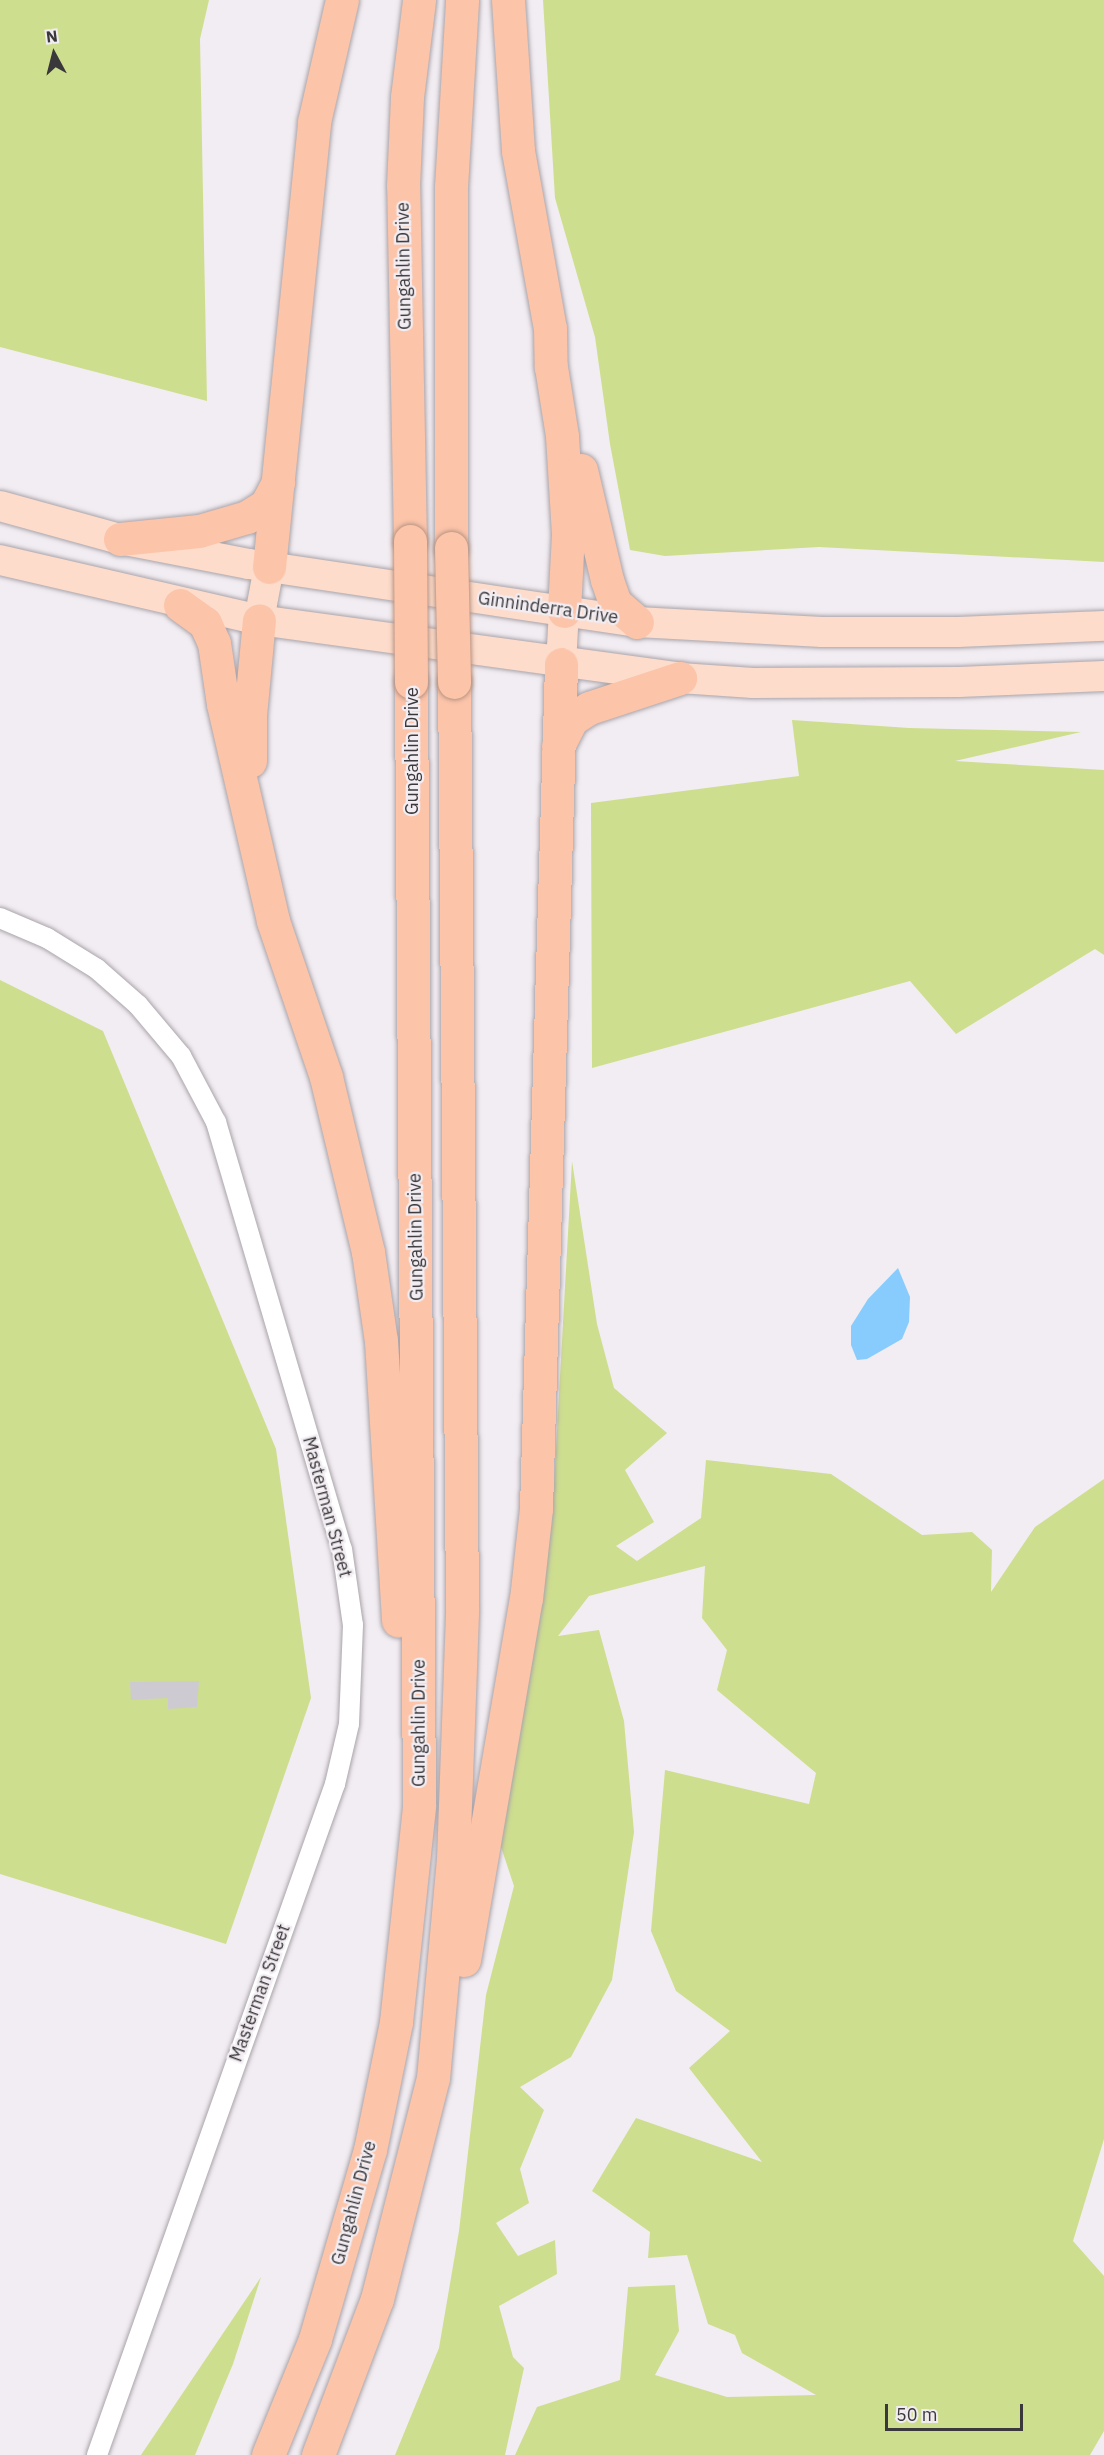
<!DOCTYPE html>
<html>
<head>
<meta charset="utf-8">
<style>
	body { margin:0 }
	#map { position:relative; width:1104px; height:2455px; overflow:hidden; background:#f2edf2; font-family:"IBM Plex Sans",sans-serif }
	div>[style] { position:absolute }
	.green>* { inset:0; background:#cede8f }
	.water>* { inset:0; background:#87ccfc }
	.building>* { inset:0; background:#cdcbd1 }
	.roads { filter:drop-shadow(0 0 2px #a9a4aa) drop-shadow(0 0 2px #a9a4aa) }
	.street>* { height:20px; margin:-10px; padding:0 10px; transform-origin:10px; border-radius:10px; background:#fff }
	.primary>* { height:30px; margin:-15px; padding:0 15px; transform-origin:15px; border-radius:15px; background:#fddccb }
	.highway>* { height:33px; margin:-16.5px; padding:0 16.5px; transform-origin:16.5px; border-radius:16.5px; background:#fcc4a9 }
	.bridges { filter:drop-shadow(0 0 2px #b89382) drop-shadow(0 0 2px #b89382) }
	.highway-bridge>* { height:33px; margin:-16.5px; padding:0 16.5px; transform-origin:16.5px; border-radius:16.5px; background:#fcc4a9 }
	span { translate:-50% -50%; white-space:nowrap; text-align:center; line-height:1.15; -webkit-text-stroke:4.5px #f2edf2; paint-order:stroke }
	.street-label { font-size:18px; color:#3a383a }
	.north { position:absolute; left:24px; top:24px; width:60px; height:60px; -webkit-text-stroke:4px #f2edf2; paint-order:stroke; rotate:353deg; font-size:16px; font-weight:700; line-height:24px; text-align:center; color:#3a383a }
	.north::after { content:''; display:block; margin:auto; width:21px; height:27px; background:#3a383a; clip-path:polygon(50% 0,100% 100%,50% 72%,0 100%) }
	.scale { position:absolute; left:885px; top:2404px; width:138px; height:27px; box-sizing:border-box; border:3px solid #3a383a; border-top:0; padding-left:8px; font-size:18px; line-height:21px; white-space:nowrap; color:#3a383a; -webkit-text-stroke:4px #f2edf2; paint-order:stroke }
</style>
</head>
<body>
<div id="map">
	<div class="green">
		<i style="clip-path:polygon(0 0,209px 0,200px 39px,207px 401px,0 347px)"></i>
		<i style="clip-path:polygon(543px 0,1104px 0,1104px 562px,819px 547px,665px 556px,630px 550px,610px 444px,595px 337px,555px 198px)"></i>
		<i style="clip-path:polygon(792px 720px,909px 728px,1081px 732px,955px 761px,1104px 770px,1104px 955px,1095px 949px,956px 1034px,910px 981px,592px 1068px,591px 803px,799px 776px)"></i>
		<i style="clip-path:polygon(0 980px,103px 1031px,276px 1449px,311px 1698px,226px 1944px,0 1874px)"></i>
		<i style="clip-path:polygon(572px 1161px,597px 1324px,614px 1388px,667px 1433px,625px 1470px,654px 1522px,616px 1546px,637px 1561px,701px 1518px,706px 1460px,831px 1474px,922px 1535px,972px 1532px,992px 1550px,991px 1592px,1035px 1527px,1104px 1479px,1104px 2139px,1073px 2241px,1104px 2276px,1104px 2431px,1090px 2455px,515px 2455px,537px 2407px,620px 2380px,628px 2287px,675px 2285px,679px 2331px,655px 2375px,727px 2397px,816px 2395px,742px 2353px,735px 2335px,708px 2324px,687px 2255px,648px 2258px,650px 2232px,592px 2191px,636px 2118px,762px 2162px,689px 2068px,730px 2031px,676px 1991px,651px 1931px,665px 1770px,809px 1804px,816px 1773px,717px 1690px,727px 1650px,702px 1618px,705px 1566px,589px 1596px,558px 1636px,599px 1630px,624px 1721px,634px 1832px,612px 1980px,571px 2057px,520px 2087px,544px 2110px,520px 2169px,529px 2203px,496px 2223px,518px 2256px,555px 2240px,557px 2274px,499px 2306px,513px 2357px,524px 2368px,505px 2455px,395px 2455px,439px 2348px,459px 2231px,486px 1995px,514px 1886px,499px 1841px,552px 1521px)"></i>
		<i style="clip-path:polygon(261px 2277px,233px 2364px,195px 2455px,141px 2455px)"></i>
	</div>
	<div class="water">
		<i style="clip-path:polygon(898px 1268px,910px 1297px,909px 1322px,902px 1339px,867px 1359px,857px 1360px,851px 1345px,851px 1326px,868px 1299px)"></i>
	</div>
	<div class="building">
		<i style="clip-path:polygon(199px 1681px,197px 1707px,168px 1709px,168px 1698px,131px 1700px,130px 1682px)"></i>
	</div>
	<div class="roads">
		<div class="street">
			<i style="left:0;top:918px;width:51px;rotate:23.1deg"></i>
			<i style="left:47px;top:938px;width:59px;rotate:31.8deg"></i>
			<i style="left:97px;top:969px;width:55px;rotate:41.3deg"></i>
			<i style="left:138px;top:1005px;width:67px;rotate:49.9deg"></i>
			<i style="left:181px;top:1056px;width:75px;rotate:62.1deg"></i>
			<i style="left:216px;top:1122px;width:445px;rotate:73.6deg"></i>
			<i style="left:342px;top:1549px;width:77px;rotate:81.8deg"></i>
			<i style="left:353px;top:1625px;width:99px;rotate:92.3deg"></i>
			<i style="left:349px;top:1724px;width:62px;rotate:103.1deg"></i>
			<i style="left:335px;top:1784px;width:712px;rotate:109.53deg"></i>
		</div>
		<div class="primary">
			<i style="left:0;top:506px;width:124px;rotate:15.4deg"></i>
			<i style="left:120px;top:539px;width:131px;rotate:11deg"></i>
			<i style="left:249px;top:564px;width:392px;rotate:8.5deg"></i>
			<i style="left:637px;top:622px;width:185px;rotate:3.1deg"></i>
			<i style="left:822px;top:632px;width:136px"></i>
			<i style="left:958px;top:632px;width:146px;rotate:-2.4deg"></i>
			<i style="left:0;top:560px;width:266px;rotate:13deg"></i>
			<i style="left:259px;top:620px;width:425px;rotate:7.8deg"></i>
			<i style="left:680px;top:678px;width:73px;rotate:3.9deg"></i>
			<i style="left:753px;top:683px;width:206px;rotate:-0.3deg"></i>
			<i style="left:959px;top:682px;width:145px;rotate:-2.4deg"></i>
			<i style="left:259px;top:620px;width:54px;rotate:-79.3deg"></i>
			<i style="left:561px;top:664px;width:53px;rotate:-86.8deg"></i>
		</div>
		<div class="highway">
			<i style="left:508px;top:0;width:151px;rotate:86.2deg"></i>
			<i style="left:518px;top:151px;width:180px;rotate:79.8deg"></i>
			<i style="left:550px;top:328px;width:39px;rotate:89deg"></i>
			<i style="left:551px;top:367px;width:70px;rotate:80.9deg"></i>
			<i style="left:562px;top:436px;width:98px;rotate:86.5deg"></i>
			<i style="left:568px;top:534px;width:77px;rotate:93deg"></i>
			<i style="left:581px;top:470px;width:113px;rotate:76.7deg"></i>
			<i style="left:607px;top:580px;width:24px;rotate:71deg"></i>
			<i style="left:615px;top:603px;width:29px;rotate:41deg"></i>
			<i style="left:120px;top:539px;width:79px;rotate:-5.8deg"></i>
			<i style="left:199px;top:531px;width:50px;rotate:-16.3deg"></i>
			<i style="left:247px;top:517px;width:22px;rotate:-32deg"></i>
			<i style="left:266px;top:505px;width:26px;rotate:-62deg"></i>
			<i style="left:410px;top:541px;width:355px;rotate:-91.1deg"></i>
			<i style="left:403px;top:186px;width:89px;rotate:-87.4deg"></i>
			<i style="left:407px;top:97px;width:98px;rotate:-82.9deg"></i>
			<i style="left:451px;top:548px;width:361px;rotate:-90deg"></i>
			<i style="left:451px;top:187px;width:187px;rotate:-86.6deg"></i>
			<i style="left:269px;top:567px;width:447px;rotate:-84.2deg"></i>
			<i style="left:314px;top:122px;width:125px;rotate:-77.1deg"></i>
			<i style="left:180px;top:605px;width:31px;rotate:36deg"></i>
			<i style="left:205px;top:623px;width:22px;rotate:66deg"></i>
			<i style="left:214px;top:643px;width:62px;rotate:81.6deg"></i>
			<i style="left:223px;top:704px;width:223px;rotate:77deg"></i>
			<i style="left:273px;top:921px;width:165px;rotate:71.2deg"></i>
			<i style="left:326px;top:1077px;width:180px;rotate:76.5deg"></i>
			<i style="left:368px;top:1252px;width:90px;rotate:81.7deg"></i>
			<i style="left:381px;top:1341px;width:280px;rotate:86.5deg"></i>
			<i style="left:558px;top:746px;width:30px;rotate:-63deg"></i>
			<i style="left:572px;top:719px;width:20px;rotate:-33deg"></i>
			<i style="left:589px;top:708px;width:96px;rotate:-18.2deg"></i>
			<i style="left:250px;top:761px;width:46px;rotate:-90deg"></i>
			<i style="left:250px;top:715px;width:95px;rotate:-84.6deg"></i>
			<i style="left:464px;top:1960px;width:366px;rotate:-80.3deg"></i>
			<i style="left:526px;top:1599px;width:92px;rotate:-83.7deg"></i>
			<i style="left:536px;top:1508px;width:844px;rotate:-88.3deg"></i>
			<i style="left:268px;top:2455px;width:125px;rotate:-67.9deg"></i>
			<i style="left:315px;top:2339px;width:197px;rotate:-73.8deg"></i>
			<i style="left:370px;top:2150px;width:131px;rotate:-78.5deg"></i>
			<i style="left:396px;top:2022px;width:218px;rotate:-83.9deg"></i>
			<i style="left:419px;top:1805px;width:1123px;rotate:-90.41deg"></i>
			<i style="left:318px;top:2455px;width:167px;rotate:-69.3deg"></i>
			<i style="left:377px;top:2299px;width:228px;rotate:-75.8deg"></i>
			<i style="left:433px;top:2078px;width:220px;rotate:-84.8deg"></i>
			<i style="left:453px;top:1859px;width:251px;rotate:-87.9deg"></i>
			<i style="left:462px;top:1608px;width:926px;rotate:-90.49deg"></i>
		</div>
	</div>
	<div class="bridges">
		<div class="highway-bridge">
			<i style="left:410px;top:541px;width:141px;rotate:89.6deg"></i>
			<i style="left:451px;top:548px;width:134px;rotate:88.7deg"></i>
		</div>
	</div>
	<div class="street-label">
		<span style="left:404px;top:266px;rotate:-91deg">Gungahlin Drive</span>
		<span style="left:548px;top:608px;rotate:8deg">Ginninderra Drive</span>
		<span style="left:412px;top:751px;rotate:-90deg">Gungahlin Drive</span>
		<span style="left:416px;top:1237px;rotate:-91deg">Gungahlin Drive</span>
		<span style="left:327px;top:1507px;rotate:75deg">Masterman Street</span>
		<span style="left:419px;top:1723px;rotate:-90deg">Gungahlin Drive</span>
		<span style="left:260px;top:1993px;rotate:-70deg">Masterman Street</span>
		<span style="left:354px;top:2203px;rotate:-75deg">Gungahlin Drive</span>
	</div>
	<div class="north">N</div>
	<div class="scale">50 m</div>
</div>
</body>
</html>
